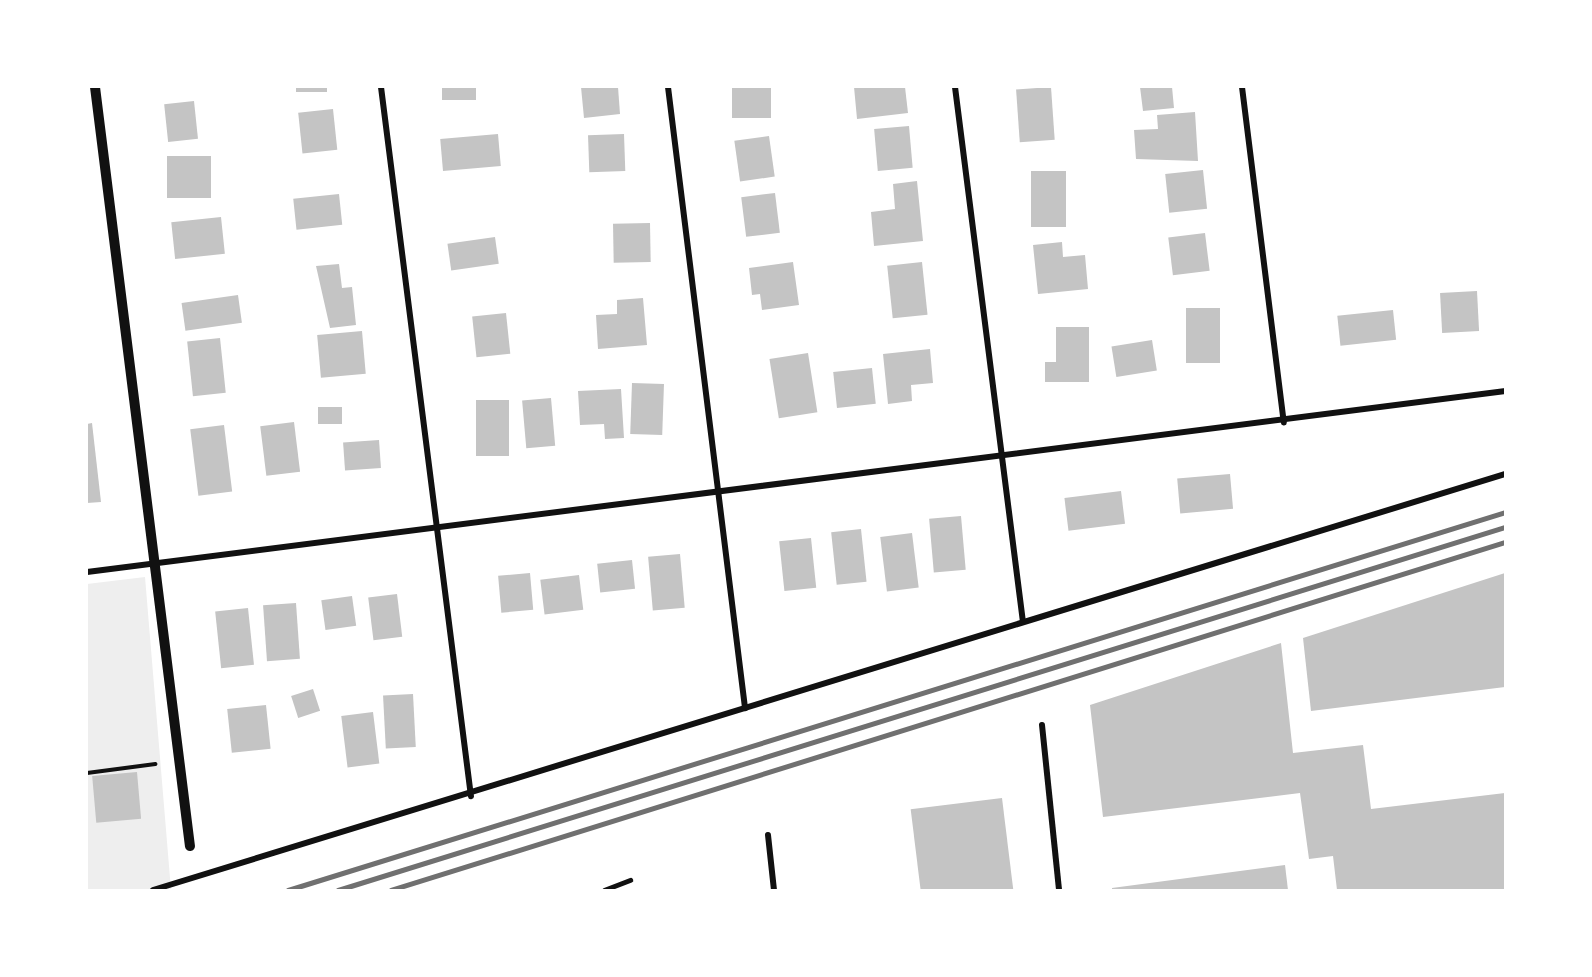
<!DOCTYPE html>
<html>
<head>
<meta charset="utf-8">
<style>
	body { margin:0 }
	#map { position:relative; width:1592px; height:977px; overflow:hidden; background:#fff; font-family:"DejaVu Sans",sans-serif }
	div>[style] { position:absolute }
	.green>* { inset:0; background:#eee }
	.building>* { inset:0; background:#c4c4c4; transform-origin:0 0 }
	.path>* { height:4px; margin:-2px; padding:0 2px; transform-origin:2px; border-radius:2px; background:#111 }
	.service>* { height:4.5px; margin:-2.25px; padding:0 2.25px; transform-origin:2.25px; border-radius:2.25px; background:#111 }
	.minor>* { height:6px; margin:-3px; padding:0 3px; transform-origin:3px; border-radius:3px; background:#111 }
	.tertiary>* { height:10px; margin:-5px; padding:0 5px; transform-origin:5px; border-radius:5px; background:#111 }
	.rail>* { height:4.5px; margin:-2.25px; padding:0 2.25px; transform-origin:2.25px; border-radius:2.25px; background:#707070 }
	span { translate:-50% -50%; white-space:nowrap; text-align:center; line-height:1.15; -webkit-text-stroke:4.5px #fff; paint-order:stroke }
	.frame { position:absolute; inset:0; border:88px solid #fff; pointer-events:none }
</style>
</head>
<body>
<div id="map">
	<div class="green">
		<i style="clip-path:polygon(145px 577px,171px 890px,87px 890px,87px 584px)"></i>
	</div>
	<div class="building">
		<i style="left:296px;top:87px;width:31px;height:5px"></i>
		<i style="left:442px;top:87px;width:34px;height:13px"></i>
		<i style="clip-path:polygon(581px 87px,618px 87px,620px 114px,584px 118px)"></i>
		<i style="left:732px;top:87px;width:39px;height:31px"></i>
		<i style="clip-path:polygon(854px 87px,905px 87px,908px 113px,857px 119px)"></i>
		<i style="left:1051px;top:87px;width:53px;height:35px;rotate:86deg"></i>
		<i style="clip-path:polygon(1140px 87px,1172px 87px,1174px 108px,1143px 111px)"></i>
		<i style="left:194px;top:101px;width:38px;height:30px;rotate:84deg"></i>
		<i style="left:333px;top:109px;width:41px;height:35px;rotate:84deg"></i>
		<i style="clip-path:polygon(1195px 112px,1198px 161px,1136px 159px,1134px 130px,1158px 129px,1157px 115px)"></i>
		<i style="left:909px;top:126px;width:42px;height:35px;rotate:85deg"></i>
		<i style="left:498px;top:134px;width:32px;height:58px;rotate:85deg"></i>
		<i style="left:624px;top:134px;width:37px;height:36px;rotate:88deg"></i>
		<i style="left:769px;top:136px;width:41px;height:35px;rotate:82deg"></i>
		<i style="left:167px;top:156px;width:44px;height:42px"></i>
		<i style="left:1203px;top:170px;width:39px;height:38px;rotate:84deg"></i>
		<i style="left:1031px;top:171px;width:35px;height:56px"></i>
		<i style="clip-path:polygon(917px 181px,923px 241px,874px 246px,871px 212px,895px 209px,893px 184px)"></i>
		<i style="left:775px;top:193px;width:40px;height:34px;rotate:83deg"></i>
		<i style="left:339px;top:194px;width:31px;height:46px;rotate:84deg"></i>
		<i style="left:221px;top:217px;width:37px;height:50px;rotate:84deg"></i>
		<i style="left:650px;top:223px;width:39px;height:37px;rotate:89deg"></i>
		<i style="left:1205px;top:233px;width:38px;height:37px;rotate:83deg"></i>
		<i style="left:495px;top:237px;width:27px;height:48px;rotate:82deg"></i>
		<i style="clip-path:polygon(1062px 242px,1063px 257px,1085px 255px,1088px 289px,1038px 294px,1033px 245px)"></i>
		<i style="clip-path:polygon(793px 262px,799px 305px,762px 310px,760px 294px,752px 295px,749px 268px)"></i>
		<i style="left:922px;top:262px;width:53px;height:35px;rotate:84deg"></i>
		<i style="clip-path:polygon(339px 264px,342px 288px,352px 287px,356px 325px,330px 328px,316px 266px)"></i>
		<i style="left:1477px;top:291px;width:40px;height:37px;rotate:87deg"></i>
		<i style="left:238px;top:295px;width:28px;height:57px;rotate:82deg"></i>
		<i style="clip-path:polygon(643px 298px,647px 345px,598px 349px,596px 315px,617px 314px,617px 300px)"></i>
		<i style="left:1186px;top:308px;width:34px;height:55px"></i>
		<i style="left:1393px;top:310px;width:30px;height:56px;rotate:84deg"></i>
		<i style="left:506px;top:313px;width:41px;height:34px;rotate:84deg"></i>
		<i style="clip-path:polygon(1056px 327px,1089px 327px,1089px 382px,1045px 382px,1045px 362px,1056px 362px)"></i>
		<i style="left:362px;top:331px;width:43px;height:45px;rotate:85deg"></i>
		<i style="left:220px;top:338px;width:55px;height:33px;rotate:84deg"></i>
		<i style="left:1152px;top:340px;width:31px;height:41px;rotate:81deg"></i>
		<i style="clip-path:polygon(930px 349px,933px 383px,911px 385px,912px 401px,888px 404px,883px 354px)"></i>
		<i style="left:808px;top:353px;width:60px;height:39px;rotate:81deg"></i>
		<i style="left:872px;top:368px;width:36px;height:39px;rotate:84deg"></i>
		<i style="left:632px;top:383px;width:32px;height:51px;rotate:2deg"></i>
		<i style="clip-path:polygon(621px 389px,624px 438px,605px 439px,604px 424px,580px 425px,578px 391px)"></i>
		<i style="left:551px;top:398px;width:48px;height:29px;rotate:85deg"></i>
		<i style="left:476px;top:400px;width:33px;height:56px"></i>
		<i style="left:318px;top:407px;width:24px;height:17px"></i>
		<i style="left:294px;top:422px;width:50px;height:34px;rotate:83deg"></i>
		<i style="clip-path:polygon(92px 423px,101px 502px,87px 503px,87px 424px)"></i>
		<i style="left:224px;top:425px;width:67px;height:34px;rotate:83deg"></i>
		<i style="left:379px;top:440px;width:28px;height:36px;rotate:86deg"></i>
		<i style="left:1230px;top:474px;width:35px;height:53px;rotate:85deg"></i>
		<i style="left:1121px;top:491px;width:33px;height:57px;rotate:83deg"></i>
		<i style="left:961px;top:516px;width:54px;height:32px;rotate:85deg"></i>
		<i style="left:861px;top:529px;width:53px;height:30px;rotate:84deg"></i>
		<i style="left:912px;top:533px;width:55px;height:32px;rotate:83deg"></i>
		<i style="left:811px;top:538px;width:50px;height:32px;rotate:84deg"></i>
		<i style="left:680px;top:554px;width:54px;height:32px;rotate:85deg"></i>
		<i style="left:632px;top:560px;width:29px;height:35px;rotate:84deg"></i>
		<i style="left:530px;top:573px;width:37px;height:32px;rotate:85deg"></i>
		<i style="clip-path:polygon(1505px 573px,1505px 687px,1311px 711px,1303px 638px)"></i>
		<i style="left:579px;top:575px;width:35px;height:39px;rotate:83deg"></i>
		<i style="left:397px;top:594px;width:43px;height:29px;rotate:83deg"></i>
		<i style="left:352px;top:596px;width:30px;height:31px;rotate:82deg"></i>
		<i style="left:296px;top:603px;width:56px;height:33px;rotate:86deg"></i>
		<i style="left:248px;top:608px;width:57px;height:33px;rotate:84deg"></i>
		<i style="clip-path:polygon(1281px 643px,1293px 753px,1363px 745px,1371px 809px,1505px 793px,1505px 890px,1337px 890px,1333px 856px,1309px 859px,1300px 793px,1103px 817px,1090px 705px)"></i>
		<i style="left:313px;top:689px;width:23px;height:23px;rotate:72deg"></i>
		<i style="left:413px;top:694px;width:53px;height:30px;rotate:87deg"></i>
		<i style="left:266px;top:705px;width:44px;height:39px;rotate:84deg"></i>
		<i style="left:373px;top:712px;width:52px;height:32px;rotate:83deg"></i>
		<i style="left:137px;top:772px;width:47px;height:45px;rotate:85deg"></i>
		<i style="left:1002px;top:798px;width:93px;height:92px;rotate:83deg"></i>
		<i style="clip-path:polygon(1285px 865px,1288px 890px,1112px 890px,1112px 888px)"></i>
	</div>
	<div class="path">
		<i style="left:87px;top:773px;width:69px;rotate:-7.5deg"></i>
	</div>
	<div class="service">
		<i style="left:604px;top:890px;width:28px;rotate:-21deg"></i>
	</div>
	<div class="minor">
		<i style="left:381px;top:87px;width:715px;rotate:82.77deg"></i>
		<i style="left:668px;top:87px;width:626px;rotate:82.93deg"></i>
		<i style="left:955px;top:87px;width:539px;rotate:82.76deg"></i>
		<i style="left:1242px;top:87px;width:338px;rotate:82.9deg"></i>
		<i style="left:87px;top:572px;width:1430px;rotate:-7.27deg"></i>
		<i style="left:1042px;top:725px;width:166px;rotate:84.1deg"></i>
		<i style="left:768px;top:835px;width:55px;rotate:83.8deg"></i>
		<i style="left:153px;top:890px;width:1415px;rotate:-17.1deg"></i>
	</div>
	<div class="tertiary">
		<i style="left:95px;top:87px;width:765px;rotate:82.87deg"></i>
	</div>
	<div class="rail">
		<i style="left:288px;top:890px;width:1274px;rotate:-17.25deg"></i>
		<i style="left:338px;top:890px;width:1222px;rotate:-17.28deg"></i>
		<i style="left:391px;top:890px;width:1167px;rotate:-17.35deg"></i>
	</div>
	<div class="frame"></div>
</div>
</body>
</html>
